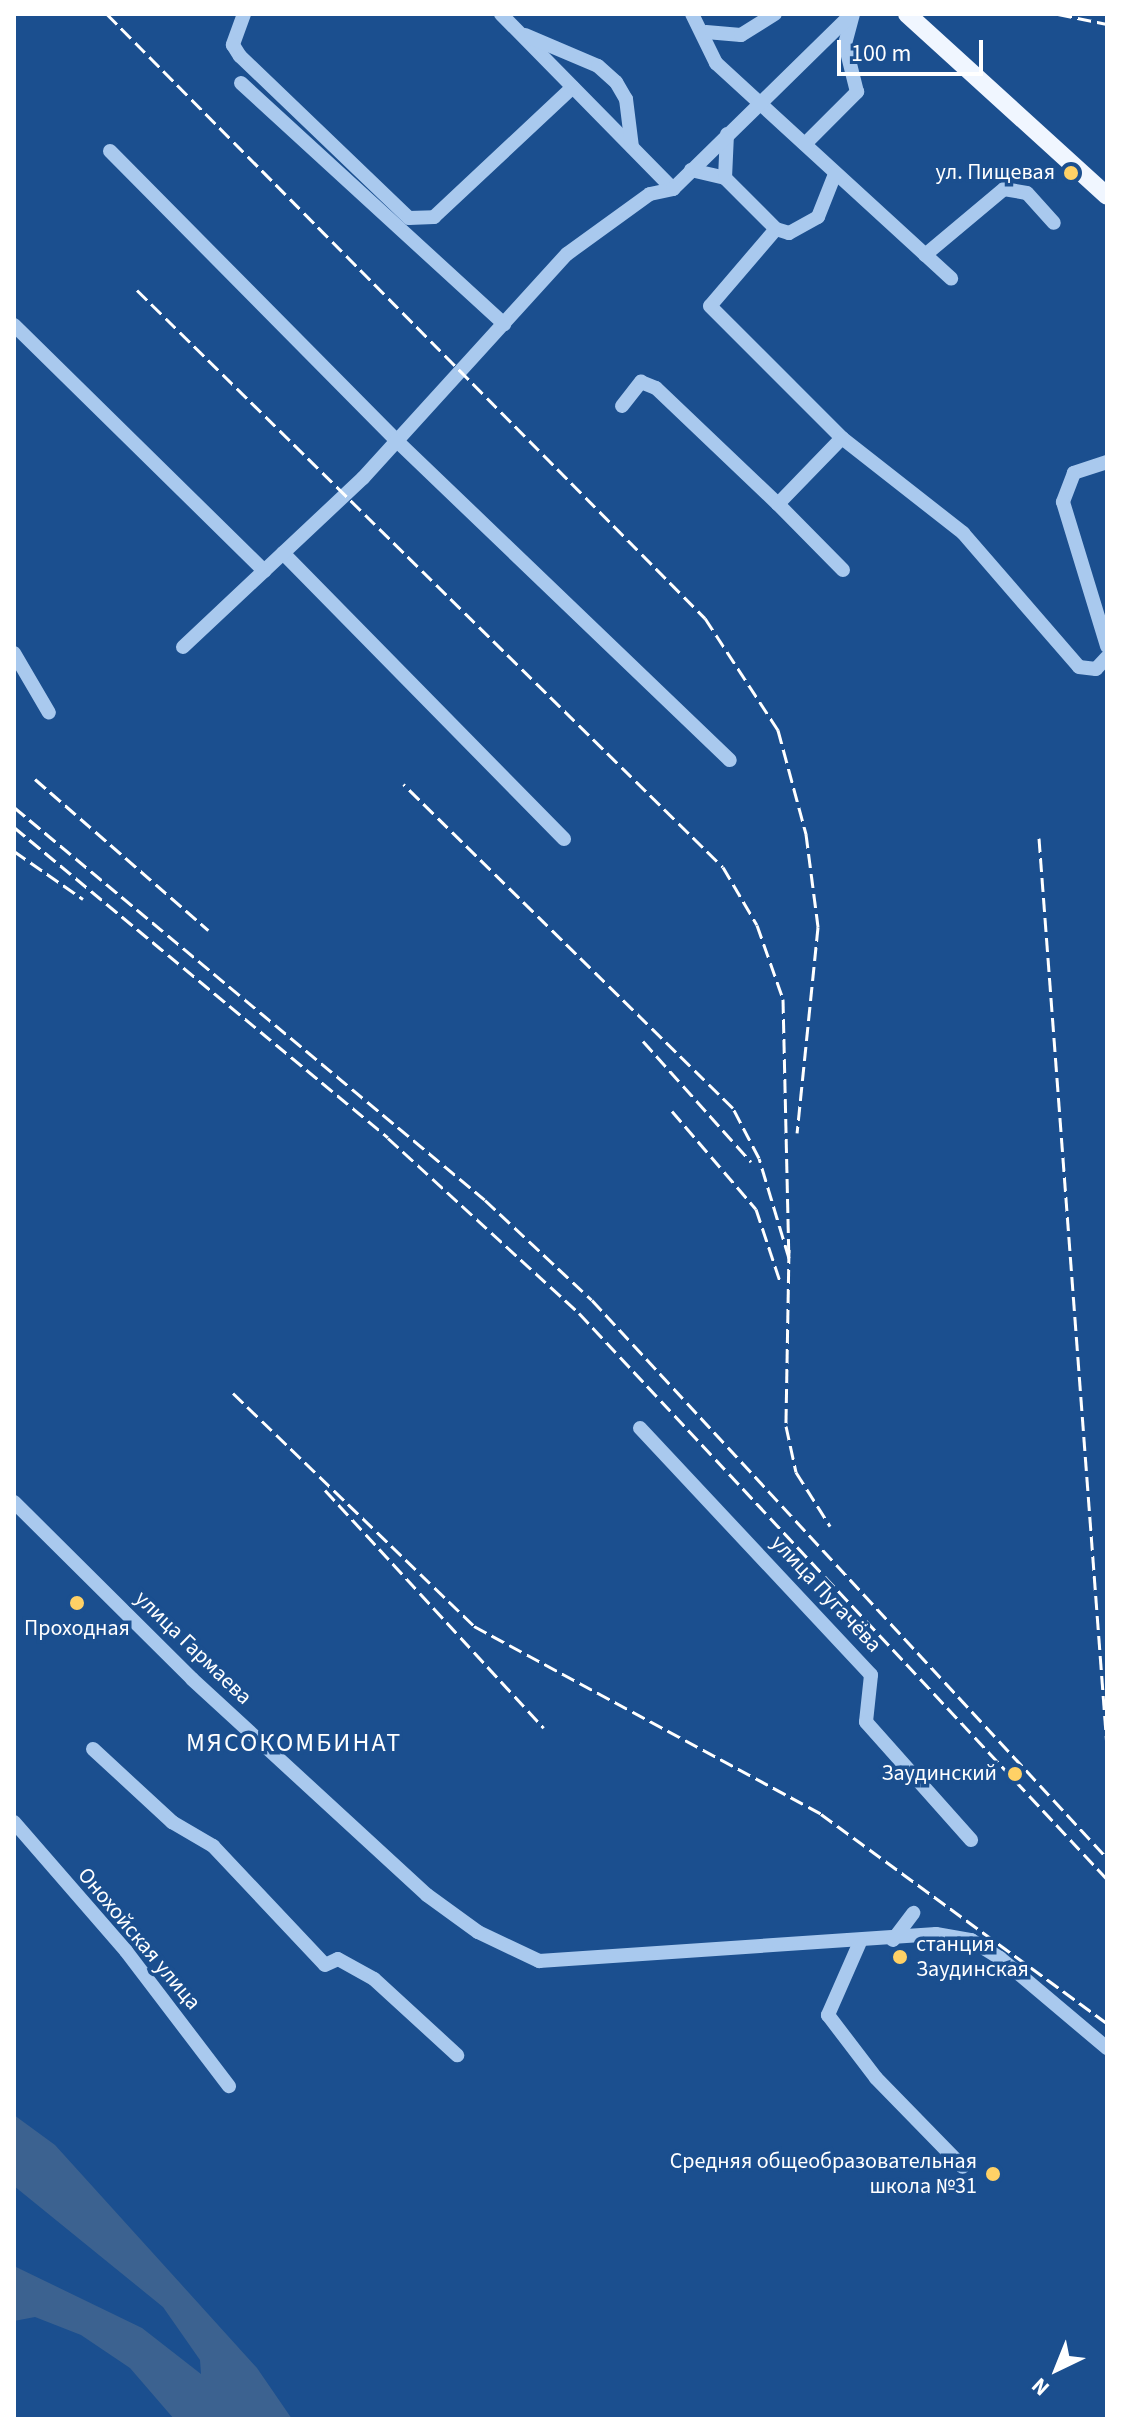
<!DOCTYPE html>
<html>
<head>
<meta charset="utf-8">
<style>
	body { margin:0 }
	#map { position:relative; width:1121px; height:2433px; overflow:hidden; background:#1b4f8f; font-family:"Source Sans 3",sans-serif }
	div>[style] { position:absolute }
	.water>* { inset:0; background:#3c6290 }
	.minor>* { height:14px; margin:-7px; padding:0 7px; transform-origin:7px; border-radius:7px; background:#a9c9ee }
	.major>* { height:18px; margin:-9px; padding:0 9px; transform-origin:9px; border-radius:9px; background:#f0f6ff }
	.rail>* { height:3px; margin-top:-1.5px; transform-origin:0; background:repeating-linear-gradient(90deg,#fff 0 14px,transparent 0 20px) }
	.dots>* { width:22px; height:22px; translate:-50% -50%; box-sizing:border-box; border:4px solid #1b4f8f; border-radius:50% }
	span { translate:-50% -50%; white-space:nowrap; text-align:center; line-height:1.15; -webkit-text-stroke:7px #1b4f8f; paint-order:stroke }
	.poi-label { font-size:22px; color:#fff }
	.right { translate:-100% -50%; text-align:right }
	.left { translate:0 -50%; text-align:left }
	.street-label { font-size:22px; color:#fff }
	.quarter-label { font-size:26px; color:#fff; letter-spacing:2px }
	.frame { position:absolute; inset:0; border:16px solid #fff; pointer-events:none }
	.north { position:absolute; left:1017px; top:2329px; width:80px; height:80px; -webkit-text-stroke:6px #1b4f8f; paint-order:stroke; rotate:223deg; font-size:22px; font-weight:700; line-height:32px; text-align:center; color:#fff }
	.north::after { content:''; display:block; margin:auto; width:28px; height:36px; background:#fff; clip-path:polygon(50% 0,100% 100%,50% 72%,0 100%) }
	.scale { position:absolute; left:837px; top:40px; width:146px; height:36px; box-sizing:border-box; border:4px solid #fff; border-top:0; padding-left:10px; font-size:24px; line-height:28px; white-space:nowrap; color:#fff; -webkit-text-stroke:6px #1b4f8f; paint-order:stroke }
</style>
</head>
<body>
<div id="map">
	<div class="water">
		<i style="clip-path:polygon(14px 2115px,55px 2145px,257px 2368px,292px 2419px,174px 2419px,130px 2368px,81px 2335px,35px 2317px,14px 2321px,14px 2266px,142px 2328px,201px 2374px,200px 2360px,163px 2307px,14px 2186px)"></i>
	</div>
	<div class="minor">
		<i style="left:244px;top:14px;width:33px;rotate:110deg"></i>
		<i style="left:233px;top:45px;width:13px;rotate:58deg"></i>
		<i style="left:240px;top:56px;width:234px;rotate:43.8deg"></i>
		<i style="left:409px;top:218px;width:25px;rotate:-2deg"></i>
		<i style="left:434px;top:217px;width:190px;rotate:-43.1deg"></i>
		<i style="left:501px;top:14px;width:245px;rotate:45.5deg"></i>
		<i style="left:692px;top:14px;width:55px;rotate:63.9deg"></i>
		<i style="left:716px;top:63px;width:319px;rotate:42.5deg"></i>
		<i style="left:706px;top:32px;width:35px;rotate:5deg"></i>
		<i style="left:741px;top:35px;width:40px;rotate:-32deg"></i>
		<i style="left:525px;top:35px;width:79px;rotate:23deg"></i>
		<i style="left:598px;top:66px;width:24px;rotate:42deg"></i>
		<i style="left:616px;top:82px;width:20px;rotate:60deg"></i>
		<i style="left:626px;top:99px;width:48px;rotate:82.9deg"></i>
		<i style="left:241px;top:83px;width:357px;rotate:42.5deg"></i>
		<i style="left:805px;top:144px;width:74px;rotate:-45deg"></i>
		<i style="left:857px;top:92px;width:49px;rotate:-104deg"></i>
		<i style="left:845px;top:44px;width:31px;rotate:-75deg"></i>
		<i style="left:110px;top:151px;width:408px;rotate:45.3deg"></i>
		<i style="left:397px;top:441px;width:461px;rotate:43.8deg"></i>
		<i style="left:691px;top:170px;width:35px;rotate:13deg"></i>
		<i style="left:725px;top:178px;width:72px;rotate:45deg"></i>
		<i style="left:835px;top:174px;width:46px;rotate:111.6deg"></i>
		<i style="left:818px;top:217px;width:33px;rotate:151deg"></i>
		<i style="left:789px;top:233px;width:14px;rotate:-163deg"></i>
		<i style="left:776px;top:229px;width:101px;rotate:130.6deg"></i>
		<i style="left:710px;top:306px;width:187px;rotate:45deg"></i>
		<i style="left:725px;top:178px;width:44px;rotate:-87.4deg"></i>
		<i style="left:925px;top:255px;width:103px;rotate:-39.9deg"></i>
		<i style="left:1004px;top:189px;width:23px;rotate:10deg"></i>
		<i style="left:1027px;top:193px;width:40px;rotate:48deg"></i>
		<i style="left:14px;top:325px;width:351px;rotate:44.5deg"></i>
		<i style="left:622px;top:406px;width:31px;rotate:-52deg"></i>
		<i style="left:641px;top:382px;width:16px;rotate:22deg"></i>
		<i style="left:656px;top:388px;width:168px;rotate:43.6deg"></i>
		<i style="left:1107px;top:462px;width:35px;rotate:162deg"></i>
		<i style="left:1074px;top:473px;width:31px;rotate:111deg"></i>
		<i style="left:1063px;top:502px;width:151px;rotate:73deg"></i>
		<i style="left:283px;top:553px;width:401px;rotate:45.5deg"></i>
		<i style="left:843px;top:570px;width:93px;rotate:-134.6deg"></i>
		<i style="left:778px;top:504px;width:92px;rotate:-45.9deg"></i>
		<i style="left:842px;top:438px;width:154px;rotate:38.1deg"></i>
		<i style="left:963px;top:533px;width:177px;rotate:49.1deg"></i>
		<i style="left:1079px;top:667px;width:17px;rotate:7deg"></i>
		<i style="left:1096px;top:669px;width:16px;rotate:-47deg"></i>
		<i style="left:183px;top:647px;width:247px;rotate:-43.2deg"></i>
		<i style="left:363px;top:478px;width:303px;rotate:-47.7deg"></i>
		<i style="left:567px;top:254px;width:102px;rotate:-35.9deg"></i>
		<i style="left:650px;top:194px;width:24px;rotate:-12deg"></i>
		<i style="left:673px;top:189px;width:250px;rotate:-44.4deg"></i>
		<i style="left:14px;top:653px;width:69px;rotate:59.7deg"></i>
		<i style="left:640px;top:1428px;width:338px;rotate:46.9deg"></i>
		<i style="left:871px;top:1675px;width:47px;rotate:96.1deg"></i>
		<i style="left:866px;top:1722px;width:158px;rotate:48.3deg"></i>
		<i style="left:14px;top:1502px;width:251px;rotate:44.8deg"></i>
		<i style="left:192px;top:1679px;width:319px;rotate:42.6deg"></i>
		<i style="left:427px;top:1895px;width:63px;rotate:36deg"></i>
		<i style="left:478px;top:1932px;width:68px;rotate:25.4deg"></i>
		<i style="left:539px;top:1961px;width:398px;rotate:-3.9deg"></i>
		<i style="left:936px;top:1934px;width:36px;rotate:10deg"></i>
		<i style="left:971px;top:1940px;width:34px;rotate:32deg"></i>
		<i style="left:1000px;top:1958px;width:140px;rotate:40.1deg"></i>
		<i style="left:93px;top:1749px;width:108px;rotate:42.7deg"></i>
		<i style="left:172px;top:1822px;width:48px;rotate:30.3deg"></i>
		<i style="left:213px;top:1846px;width:163px;rotate:46.7deg"></i>
		<i style="left:325px;top:1965px;width:14px;rotate:-25deg"></i>
		<i style="left:338px;top:1959px;width:41px;rotate:29.1deg"></i>
		<i style="left:374px;top:1979px;width:113px;rotate:42.5deg"></i>
		<i style="left:14px;top:1822px;width:171px;rotate:49deg"></i>
		<i style="left:126px;top:1951px;width:170px;rotate:52.7deg"></i>
		<i style="left:893px;top:1940px;width:34px;rotate:-53deg"></i>
		<i style="left:860px;top:1942px;width:80px;rotate:113.7deg"></i>
		<i style="left:828px;top:2015px;width:79px;rotate:52.7deg"></i>
		<i style="left:876px;top:2078px;width:124px;rotate:45.7deg"></i>
	</div>
	<div class="major">
		<i style="left:907px;top:14px;width:270px;rotate:42.3deg"></i>
	</div>
	<div class="rail">
		<i style="left:107px;top:14px;width:850px;rotate:45.29deg"></i>
		<i style="left:705px;top:618px;width:134px;rotate:56.9deg"></i>
		<i style="left:778px;top:730px;width:108px;rotate:74.9deg"></i>
		<i style="left:806px;top:834px;width:94px;rotate:82.6deg"></i>
		<i style="left:818px;top:927px;width:207px;rotate:95.8deg"></i>
		<i style="left:1058px;top:14px;width:50px;rotate:11.5deg"></i>
		<i style="left:137px;top:290px;width:822px;rotate:44.56deg"></i>
		<i style="left:723px;top:867px;width:67px;rotate:59.6deg"></i>
		<i style="left:757px;top:925px;width:78px;rotate:70.6deg"></i>
		<i style="left:783px;top:999px;width:259px;rotate:88.7deg"></i>
		<i style="left:789px;top:1258px;width:104px;rotate:-106.7deg"></i>
		<i style="left:759px;top:1158px;width:56px;rotate:-117.5deg"></i>
		<i style="left:733px;top:1108px;width:462px;rotate:-135.5deg"></i>
		<i style="left:35px;top:779px;width:230px;rotate:41.1deg"></i>
		<i style="left:14px;top:807px;width:613px;rotate:39.84deg"></i>
		<i style="left:485px;top:1200px;width:146px;rotate:43.1deg"></i>
		<i style="left:592px;top:1300px;width:759px;rotate:47.29deg"></i>
		<i style="left:14px;top:827px;width:486px;rotate:39.7deg"></i>
		<i style="left:388px;top:1138px;width:259px;rotate:42.5deg"></i>
		<i style="left:579px;top:1313px;width:774px;rotate:46.99deg"></i>
		<i style="left:1039px;top:838px;width:912px;rotate:85.72deg"></i>
		<i style="left:14px;top:851px;width:84px;rotate:34.8deg"></i>
		<i style="left:643px;top:1041px;width:162px;rotate:48.2deg"></i>
		<i style="left:672px;top:1111px;width:129px;rotate:49.4deg"></i>
		<i style="left:756px;top:1209px;width:76px;rotate:71.6deg"></i>
		<i style="left:789px;top:1249px;width:177px;rotate:91deg"></i>
		<i style="left:786px;top:1426px;width:47px;rotate:77.7deg"></i>
		<i style="left:796px;top:1472px;width:64px;rotate:57.8deg"></i>
		<i style="left:233px;top:1393px;width:335px;rotate:44deg"></i>
		<i style="left:474px;top:1626px;width:395px;rotate:28.4deg"></i>
		<i style="left:821px;top:1814px;width:354px;rotate:36.2deg"></i>
		<i style="left:325px;top:1490px;width:323px;rotate:47.4deg"></i>
	</div>
	<div class="dots">
		<i style="left:1071px;top:173px;background:#ffd166"></i>
		<i style="left:77px;top:1603px;background:#ffd166"></i>
		<i style="left:1015px;top:1774px;background:#ffd166"></i>
		<i style="left:900px;top:1957px;background:#ffd166"></i>
		<i style="left:993px;top:2174px;background:#ffd166"></i>
	</div>
	<div class="poi-label">
		<span class="right" style="left:1055px;top:173px">ул. Пищевая</span>
		<span style="left:77px;top:1629px">Проходная</span>
		<span class="right" style="left:997px;top:1774px">Заудинский</span>
		<span class="left" style="left:916px;top:1957px">станция<br>Заудинская</span>
		<span class="right" style="left:977px;top:2174px">Средняя общеобразовательная<br>школа №31</span>
	</div>
	<div class="street-label">
		<span style="left:826px;top:1594px;rotate:47deg">улица Пугачёва</span>
		<span style="left:193px;top:1648px;rotate:44deg">улица Гармаева</span>
		<span style="left:139px;top:1939px;rotate:50deg">Онохойская улица</span>
	</div>
	<div class="quarter-label">
		<span style="left:294px;top:1743px">МЯСОКОМБИНАТ</span>
	</div>
	<div class="frame"></div>
	<div class="north">N</div>
	<div class="scale">100 m</div>
</div>
</body>
</html>
